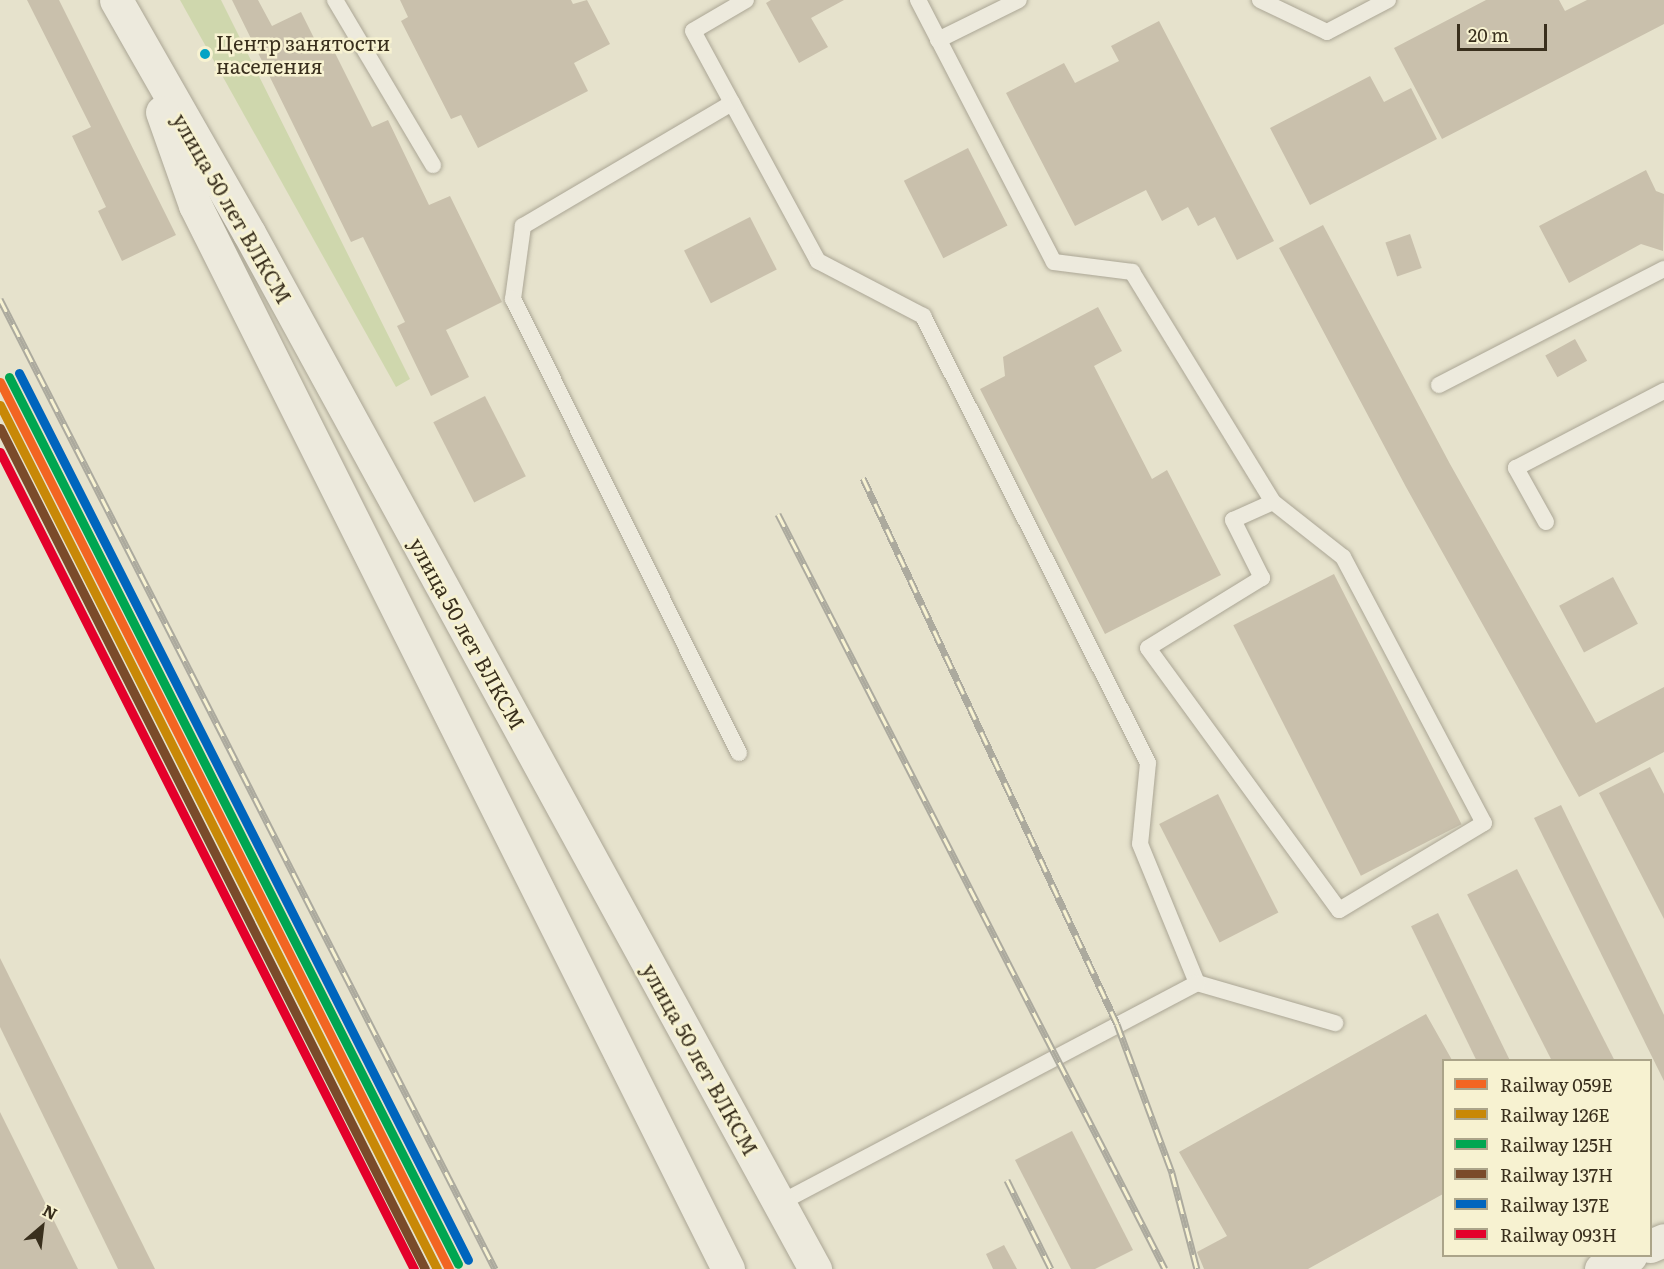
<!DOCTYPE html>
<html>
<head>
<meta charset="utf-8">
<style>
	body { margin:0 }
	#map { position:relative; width:1664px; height:1269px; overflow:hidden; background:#e6e2cc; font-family:Literata,serif }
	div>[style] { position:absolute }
	.green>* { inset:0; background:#cfd7ad }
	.building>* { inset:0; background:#c9c0ac; transform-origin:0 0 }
	.roads { filter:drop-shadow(0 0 2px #aba695) drop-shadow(0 0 2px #aba695) }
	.lane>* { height:16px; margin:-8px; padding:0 8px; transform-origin:8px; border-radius:8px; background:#edeadd }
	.secondary>* { height:33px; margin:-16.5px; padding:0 16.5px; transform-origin:16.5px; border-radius:16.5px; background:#edeadd }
	.rail>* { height:7px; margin-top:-3.5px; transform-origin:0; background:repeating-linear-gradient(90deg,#f7f2d1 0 14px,#acaa9e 0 28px); box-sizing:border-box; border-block:2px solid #acaa9e }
	.rail-1>* { height:9px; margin:-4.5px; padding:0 4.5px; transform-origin:4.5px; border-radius:4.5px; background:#f26522 }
	.rail-2>* { height:9px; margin:-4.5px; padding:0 4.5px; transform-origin:4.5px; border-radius:4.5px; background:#c88807 }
	.rail-3>* { height:9px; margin:-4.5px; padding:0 4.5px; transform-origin:4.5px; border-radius:4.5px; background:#00a651 }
	.rail-4>* { height:9px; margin:-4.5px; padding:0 4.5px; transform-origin:4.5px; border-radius:4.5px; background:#7a4b2a }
	.rail-5>* { height:9px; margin:-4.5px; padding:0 4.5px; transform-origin:4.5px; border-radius:4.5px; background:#0065bd }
	.rail-6>* { height:9px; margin:-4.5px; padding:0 4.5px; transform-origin:4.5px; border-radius:4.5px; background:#e4002b }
	.dots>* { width:16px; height:16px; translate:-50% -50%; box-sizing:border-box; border:3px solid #f7f2d1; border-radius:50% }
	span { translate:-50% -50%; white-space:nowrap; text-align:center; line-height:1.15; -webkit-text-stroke:5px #f7f2d1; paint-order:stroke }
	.bus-label { font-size:20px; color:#392f1d }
	.left { translate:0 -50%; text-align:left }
	.street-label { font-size:21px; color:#392f1d }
	.legend { position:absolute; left:1442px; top:1059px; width:210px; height:198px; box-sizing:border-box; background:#f7f2d1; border:2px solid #aba489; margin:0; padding:8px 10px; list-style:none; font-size:18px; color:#392f1d }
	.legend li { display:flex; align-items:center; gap:12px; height:30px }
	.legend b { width:30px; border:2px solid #aba489 }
	.north { position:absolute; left:12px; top:1197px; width:60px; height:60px; -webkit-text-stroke:4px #f7f2d1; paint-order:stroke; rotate:28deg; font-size:16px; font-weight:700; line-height:24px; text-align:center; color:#392f1d }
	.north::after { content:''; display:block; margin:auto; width:21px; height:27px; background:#392f1d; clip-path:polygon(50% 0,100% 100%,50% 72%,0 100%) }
	.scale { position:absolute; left:1457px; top:24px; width:90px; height:27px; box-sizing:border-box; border:3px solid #392f1d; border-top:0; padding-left:8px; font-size:18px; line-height:21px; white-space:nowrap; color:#392f1d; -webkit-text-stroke:4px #f7f2d1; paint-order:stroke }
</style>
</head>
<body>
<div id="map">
	<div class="green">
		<i style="clip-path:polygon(180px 0,221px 0,410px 379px,396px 387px)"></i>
	</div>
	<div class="building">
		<i style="clip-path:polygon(27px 0,59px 0,176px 235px,122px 261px,98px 211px,106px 207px,72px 136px,91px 127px)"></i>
		<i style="clip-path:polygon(232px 0,258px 0,272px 26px,301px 12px,320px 50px,331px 45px,372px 127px,388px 120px,429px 205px,450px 196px,502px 302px,446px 330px,469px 377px,431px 396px,397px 326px,405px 322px,363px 237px,351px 242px)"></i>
		<i style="clip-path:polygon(400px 0,571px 0,573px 4px,587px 0,610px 44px,574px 63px,588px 91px,478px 148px,461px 115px,451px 119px,401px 21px,408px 17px)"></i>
		<i style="clip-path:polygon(771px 0,844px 0,811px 18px,828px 47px,799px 63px,766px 3px)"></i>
		<i style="clip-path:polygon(1486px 0,1559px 0,1565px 11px,1587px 0,1664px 0,1664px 24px,1442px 139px,1394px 48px)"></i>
		<i style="clip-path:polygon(1159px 21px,1274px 241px,1237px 260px,1215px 217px,1198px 226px,1188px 207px,1162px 221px,1146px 190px,1075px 226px,1006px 93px,1064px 63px,1075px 83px,1119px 61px,1111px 46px)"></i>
		<i style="clip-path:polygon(1370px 76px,1384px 102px,1411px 88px,1437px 139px,1310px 205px,1270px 128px)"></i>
		<i style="left:968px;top:148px;width:87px;height:72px;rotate:63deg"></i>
		<i style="clip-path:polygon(1646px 170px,1656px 191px,1664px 194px,1663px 251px,1641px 244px,1569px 283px,1539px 226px)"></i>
		<i style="left:750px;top:217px;width:59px;height:74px;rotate:63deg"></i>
		<i style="clip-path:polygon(1323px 225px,1450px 464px,1596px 723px,1664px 687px,1664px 752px,1579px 797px,1406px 487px,1279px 248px)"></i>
		<i style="left:1410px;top:234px;width:36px;height:26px;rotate:71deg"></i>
		<i style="clip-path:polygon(1098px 307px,1122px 351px,1094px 366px,1152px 479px,1167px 470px,1221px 575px,1105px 634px,980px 389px,1005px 376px,1003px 357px)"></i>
		<i style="left:1575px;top:339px;width:25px;height:34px;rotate:61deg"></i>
		<i style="left:485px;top:396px;width:90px;height:58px;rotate:63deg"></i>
		<i style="left:1334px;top:574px;width:281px;height:113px;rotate:63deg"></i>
		<i style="left:1613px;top:577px;width:53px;height:61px;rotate:62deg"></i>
		<i style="clip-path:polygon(1650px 767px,1664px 794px,1664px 919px,1599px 793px)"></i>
		<i style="left:1218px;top:794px;width:133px;height:66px;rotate:63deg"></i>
		<i style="clip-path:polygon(1561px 805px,1664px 1015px,1664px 1081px,1534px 818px)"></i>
		<i style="left:1517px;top:869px;width:215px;height:56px;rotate:63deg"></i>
		<i style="left:1438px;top:913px;width:163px;height:30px;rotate:64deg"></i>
		<i style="clip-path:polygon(0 958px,155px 1269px,118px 1269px,0 1027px)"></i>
		<i style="clip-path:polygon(1426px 1014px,1452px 1060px,1443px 1060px,1443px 1194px,1308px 1269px,1204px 1269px,1197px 1252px,1227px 1236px,1179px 1152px)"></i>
		<i style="clip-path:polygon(0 1112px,78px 1269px,0 1269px)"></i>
		<i style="clip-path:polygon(1072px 1131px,1133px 1250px,1095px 1269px,1071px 1269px,1015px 1160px)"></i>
		<i style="clip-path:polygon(1004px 1245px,1017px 1269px,993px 1269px,986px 1254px)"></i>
	</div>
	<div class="roads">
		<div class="lane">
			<i style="left:335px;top:0;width:192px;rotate:59.3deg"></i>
			<i style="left:746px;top:0;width:61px;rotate:149.7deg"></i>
			<i style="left:693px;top:31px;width:262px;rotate:61.5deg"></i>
			<i style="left:818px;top:261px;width:119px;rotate:27.6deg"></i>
			<i style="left:923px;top:316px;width:500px;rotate:63.28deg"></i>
			<i style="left:1148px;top:763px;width:81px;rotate:95.6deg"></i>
			<i style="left:1140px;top:844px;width:150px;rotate:67.7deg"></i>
			<i style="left:1197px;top:983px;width:144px;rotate:16.2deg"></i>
			<i style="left:918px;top:0;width:295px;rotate:62.6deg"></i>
			<i style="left:1054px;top:262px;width:79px;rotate:7.3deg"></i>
			<i style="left:1132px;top:272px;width:270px;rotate:58.5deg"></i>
			<i style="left:1273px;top:502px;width:89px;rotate:38.2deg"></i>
			<i style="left:1343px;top:557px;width:301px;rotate:62.1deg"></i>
			<i style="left:1484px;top:823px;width:169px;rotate:149deg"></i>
			<i style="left:1339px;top:910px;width:324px;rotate:-126.1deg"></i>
			<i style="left:1148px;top:648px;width:134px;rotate:-31.6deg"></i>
			<i style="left:1262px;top:578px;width:65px;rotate:-116.6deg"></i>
			<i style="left:1233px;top:520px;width:44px;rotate:-24.2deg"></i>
			<i style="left:1260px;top:0;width:74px;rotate:25.5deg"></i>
			<i style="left:1327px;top:32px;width:69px;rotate:-27.7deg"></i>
			<i style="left:938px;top:40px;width:90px;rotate:-26.3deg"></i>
			<i style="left:732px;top:103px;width:243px;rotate:149.5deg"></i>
			<i style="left:523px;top:226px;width:74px;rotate:97.8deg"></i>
			<i style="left:513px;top:299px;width:507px;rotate:63.54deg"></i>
			<i style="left:1439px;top:385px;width:253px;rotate:-27.3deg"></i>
			<i style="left:1546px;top:522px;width:62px;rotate:-119.1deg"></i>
			<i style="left:1516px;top:468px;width:167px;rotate:-27.5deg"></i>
			<i style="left:780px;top:1203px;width:471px;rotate:-27.8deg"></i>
		</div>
		<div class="secondary">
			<i style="left:116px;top:0;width:268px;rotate:60.3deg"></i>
			<i style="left:249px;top:233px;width:1181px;rotate:61.35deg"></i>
			<i style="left:162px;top:112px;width:99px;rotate:70.5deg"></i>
			<i style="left:195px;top:205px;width:1190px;rotate:63.39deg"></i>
			<i style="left:1650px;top:1246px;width:15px;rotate:-23deg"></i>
			<i style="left:1601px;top:1269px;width:32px;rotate:-24deg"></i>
		</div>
	</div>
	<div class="rail">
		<i style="left:0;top:299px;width:1089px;rotate:62.96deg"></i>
		<i style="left:863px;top:478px;width:602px;rotate:65.05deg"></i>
		<i style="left:1117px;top:1024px;width:159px;rotate:69.7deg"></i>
		<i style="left:1172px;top:1173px;width:99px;rotate:75.4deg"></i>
		<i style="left:778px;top:514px;width:848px;rotate:62.86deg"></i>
		<i style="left:1007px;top:1180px;width:99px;rotate:63.7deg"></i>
	</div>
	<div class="rail-1">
		<i style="left:0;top:382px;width:994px;rotate:63.15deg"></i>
	</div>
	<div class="rail-2">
		<i style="left:0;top:405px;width:968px;rotate:63.17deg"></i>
	</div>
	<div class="rail-3">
		<i style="left:9px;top:377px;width:994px;rotate:63.15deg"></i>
	</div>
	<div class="rail-4">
		<i style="left:0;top:428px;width:942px;rotate:63.19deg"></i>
	</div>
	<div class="rail-5">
		<i style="left:19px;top:373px;width:994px;rotate:63.15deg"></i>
	</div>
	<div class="rail-6">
		<i style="left:0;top:452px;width:916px;rotate:63.13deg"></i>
	</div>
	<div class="dots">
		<i style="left:205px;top:54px;background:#03a3c5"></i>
	</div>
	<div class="bus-label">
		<span class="left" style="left:216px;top:54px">Центр занятости<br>населения</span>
	</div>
	<div class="street-label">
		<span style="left:233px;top:208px;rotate:60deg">улица 50 лет ВЛКСМ</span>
		<span style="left:468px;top:633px;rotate:61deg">улица 50 лет ВЛКСМ</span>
		<span style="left:701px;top:1059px;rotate:61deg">улица 50 лет ВЛКСМ</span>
	</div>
	<ul class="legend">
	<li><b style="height:8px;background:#f26522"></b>Railway 059Е</li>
	<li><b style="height:8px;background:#c88807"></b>Railway 126Е</li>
	<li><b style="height:8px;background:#00a651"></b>Railway 125Н</li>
	<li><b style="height:8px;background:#7a4b2a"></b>Railway 137Н</li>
	<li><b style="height:8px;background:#0065bd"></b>Railway 137Е</li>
	<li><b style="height:8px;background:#e4002b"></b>Railway 093Н</li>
	</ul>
	<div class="north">N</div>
	<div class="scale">20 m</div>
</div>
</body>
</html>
